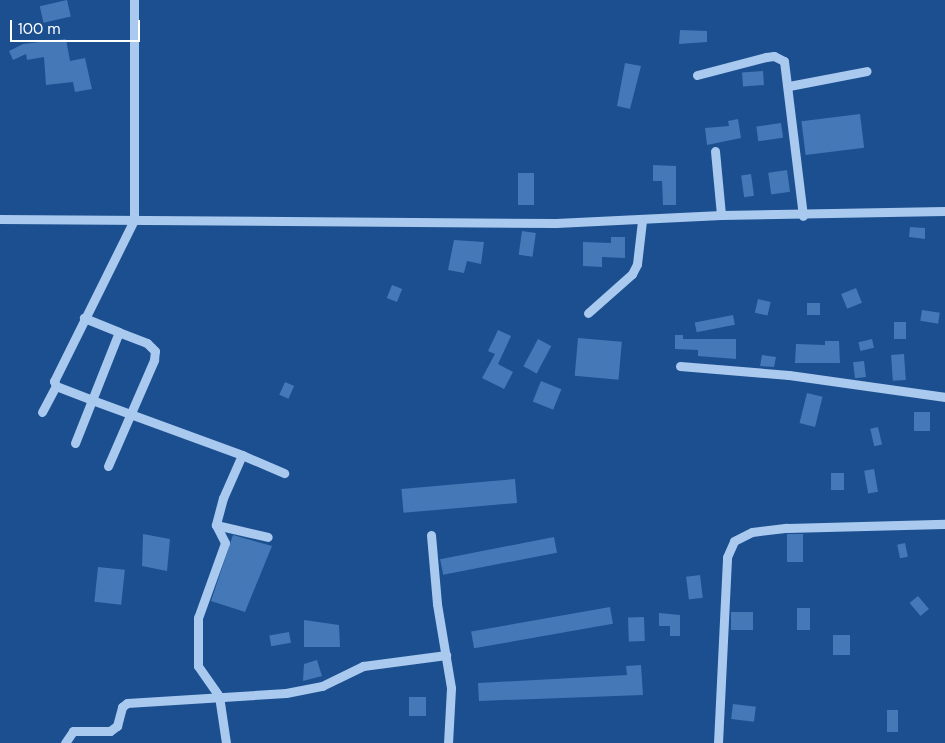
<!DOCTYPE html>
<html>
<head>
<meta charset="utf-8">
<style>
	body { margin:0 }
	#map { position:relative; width:945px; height:743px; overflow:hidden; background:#1b4f8f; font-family:"DM Sans",sans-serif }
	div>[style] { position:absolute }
	.building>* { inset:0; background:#4478b7; transform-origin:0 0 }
	.minor>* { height:9px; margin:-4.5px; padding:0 4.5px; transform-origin:4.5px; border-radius:4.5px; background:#a9c9ee }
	span { translate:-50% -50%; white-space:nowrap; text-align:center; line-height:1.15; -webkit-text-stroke:4.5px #1b4f8f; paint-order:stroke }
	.scale { position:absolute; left:10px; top:20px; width:130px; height:22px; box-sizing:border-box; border:2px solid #fff; border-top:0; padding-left:6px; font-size:15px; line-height:18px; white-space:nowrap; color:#fff; -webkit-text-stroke:4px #1b4f8f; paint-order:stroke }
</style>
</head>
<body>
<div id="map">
	<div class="building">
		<i style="left:67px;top:0;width:17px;height:28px;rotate:77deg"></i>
		<i style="clip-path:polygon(680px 30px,707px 31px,707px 42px,679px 44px)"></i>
		<i style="clip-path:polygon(66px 39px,70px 61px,85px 58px,92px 89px,75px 92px,73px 82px,46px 85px,44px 57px,27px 60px,26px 54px,13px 60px,9px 51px,23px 44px)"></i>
		<i style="clip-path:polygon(625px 63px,641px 66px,630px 109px,617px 106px)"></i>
		<i style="left:763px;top:71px;width:14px;height:21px;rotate:86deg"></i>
		<i style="left:860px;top:114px;width:34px;height:59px;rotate:83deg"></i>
		<i style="clip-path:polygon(738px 119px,741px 138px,707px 145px,705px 128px,729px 126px,728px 121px)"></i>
		<i style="left:781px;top:123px;width:15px;height:25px;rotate:82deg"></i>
		<i style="clip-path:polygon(653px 165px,676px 166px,676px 205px,663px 205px,662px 181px,653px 181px)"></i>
		<i style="left:787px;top:170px;width:22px;height:19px;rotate:82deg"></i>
		<i style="left:518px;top:173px;width:16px;height:32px"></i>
		<i style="left:751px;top:174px;width:22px;height:10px;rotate:82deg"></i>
		<i style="clip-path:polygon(910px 227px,925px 228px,925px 239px,909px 237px)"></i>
		<i style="left:522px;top:231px;width:14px;height:24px;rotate:8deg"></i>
		<i style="clip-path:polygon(611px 237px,625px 237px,625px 258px,602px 257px,602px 267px,583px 266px,583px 242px,611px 243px)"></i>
		<i style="clip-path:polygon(454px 240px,484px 242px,481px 264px,467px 261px,464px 273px,448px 270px)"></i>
		<i style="left:392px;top:285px;width:11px;height:14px;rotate:22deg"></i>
		<i style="left:856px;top:288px;width:16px;height:16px;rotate:68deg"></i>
		<i style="left:758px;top:299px;width:13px;height:14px;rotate:13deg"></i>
		<i style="left:807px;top:303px;width:13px;height:12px"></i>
		<i style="left:922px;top:310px;width:18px;height:11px;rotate:9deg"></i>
		<i style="left:733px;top:315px;width:10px;height:39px;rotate:79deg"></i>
		<i style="left:894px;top:322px;width:12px;height:17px"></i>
		<i style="clip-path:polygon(498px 330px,511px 336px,498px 364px,513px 372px,504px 389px,482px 378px,495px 354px,488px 351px)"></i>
		<i style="clip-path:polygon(675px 335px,683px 335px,683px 339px,736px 339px,736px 359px,698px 356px,698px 350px,675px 349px)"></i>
		<i style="left:578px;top:338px;width:44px;height:38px;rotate:5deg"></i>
		<i style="left:538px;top:339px;width:15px;height:31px;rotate:28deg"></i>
		<i style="left:872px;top:339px;width:9px;height:14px;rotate:77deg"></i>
		<i style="clip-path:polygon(825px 341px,839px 341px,840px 363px,795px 363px,796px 344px,825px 345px)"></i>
		<i style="left:904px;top:354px;width:26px;height:13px;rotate:86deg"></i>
		<i style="clip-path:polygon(762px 355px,776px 357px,774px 367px,760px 366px)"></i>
		<i style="left:864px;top:361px;width:16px;height:11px;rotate:83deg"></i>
		<i style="left:541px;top:381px;width:22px;height:22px;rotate:22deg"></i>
		<i style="left:285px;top:382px;width:10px;height:14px;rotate:24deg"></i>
		<i style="left:807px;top:393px;width:16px;height:31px;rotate:14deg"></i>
		<i style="left:914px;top:412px;width:16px;height:19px"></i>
		<i style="left:878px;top:427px;width:18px;height:8px;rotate:77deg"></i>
		<i style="left:874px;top:469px;width:23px;height:10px;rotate:80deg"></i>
		<i style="left:831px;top:473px;width:13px;height:17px"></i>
		<i style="left:515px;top:479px;width:24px;height:114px;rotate:85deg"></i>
		<i style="clip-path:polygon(143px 534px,170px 539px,167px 571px,142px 566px)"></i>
		<i style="left:787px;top:534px;width:16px;height:28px"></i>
		<i style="clip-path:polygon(233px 535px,272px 546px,245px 612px,211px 601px)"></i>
		<i style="left:554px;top:537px;width:16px;height:116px;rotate:79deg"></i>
		<i style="left:905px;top:543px;width:14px;height:8px;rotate:78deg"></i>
		<i style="left:98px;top:567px;width:27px;height:35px;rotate:6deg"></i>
		<i style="left:700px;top:575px;width:23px;height:14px;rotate:83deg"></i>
		<i style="left:918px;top:596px;width:17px;height:11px;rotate:50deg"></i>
		<i style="left:610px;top:607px;width:17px;height:141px;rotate:80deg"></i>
		<i style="left:797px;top:608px;width:13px;height:22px"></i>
		<i style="left:731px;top:612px;width:22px;height:18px"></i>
		<i style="clip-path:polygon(659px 613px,680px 615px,680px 636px,670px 636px,670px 626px,659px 626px)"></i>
		<i style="left:644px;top:617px;width:24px;height:16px;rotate:88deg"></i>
		<i style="clip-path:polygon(304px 620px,339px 625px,340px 647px,304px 647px)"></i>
		<i style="left:289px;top:632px;width:11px;height:20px;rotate:80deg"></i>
		<i style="left:833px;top:635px;width:17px;height:20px"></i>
		<i style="clip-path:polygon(317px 660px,322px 676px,303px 681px,304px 664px)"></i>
		<i style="clip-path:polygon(641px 665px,643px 695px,479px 701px,478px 683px,627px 675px,626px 666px)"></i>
		<i style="left:409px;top:697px;width:17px;height:19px"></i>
		<i style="left:733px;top:704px;width:23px;height:15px;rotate:7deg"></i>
		<i style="left:887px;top:710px;width:11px;height:22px"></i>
	</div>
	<div class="minor">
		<i style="left:134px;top:0;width:220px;rotate:90deg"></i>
		<i style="left:134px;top:220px;width:180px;rotate:116.4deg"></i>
		<i style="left:54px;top:381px;width:5px;rotate:68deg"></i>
		<i style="left:56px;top:386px;width:39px;rotate:21deg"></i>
		<i style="left:92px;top:400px;width:160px;rotate:20.1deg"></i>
		<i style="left:242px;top:455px;width:47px;rotate:113.8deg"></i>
		<i style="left:223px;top:498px;width:28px;rotate:105deg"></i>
		<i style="left:216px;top:525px;width:20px;rotate:63deg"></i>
		<i style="left:225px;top:543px;width:80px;rotate:109.8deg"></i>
		<i style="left:198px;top:618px;width:48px;rotate:90deg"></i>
		<i style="left:198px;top:666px;width:37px;rotate:55deg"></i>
		<i style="left:219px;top:696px;width:48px;rotate:81.5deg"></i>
		<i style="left:697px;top:75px;width:71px;rotate:-14.6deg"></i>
		<i style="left:766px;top:57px;width:8px;rotate:-7deg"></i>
		<i style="left:774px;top:56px;width:11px;rotate:27deg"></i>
		<i style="left:784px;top:61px;width:156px;rotate:83deg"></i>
		<i style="left:789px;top:86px;width:79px;rotate:-10.9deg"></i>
		<i style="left:715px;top:151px;width:64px;rotate:84.6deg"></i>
		<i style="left:0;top:219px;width:556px;rotate:0.41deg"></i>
		<i style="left:556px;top:223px;width:165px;rotate:-2.8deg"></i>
		<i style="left:721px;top:215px;width:224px;rotate:-1deg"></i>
		<i style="left:588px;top:313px;width:59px;rotate:-41.6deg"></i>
		<i style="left:632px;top:274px;width:11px;rotate:-63deg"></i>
		<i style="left:637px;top:264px;width:43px;rotate:-83.4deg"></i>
		<i style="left:680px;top:366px;width:109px;rotate:4.7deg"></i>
		<i style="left:789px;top:375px;width:158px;rotate:8deg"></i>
		<i style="left:42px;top:412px;width:30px;rotate:-62deg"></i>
		<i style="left:75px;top:443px;width:119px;rotate:-68.4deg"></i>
		<i style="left:119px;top:332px;width:38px;rotate:-158deg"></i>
		<i style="left:242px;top:455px;width:46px;rotate:23.2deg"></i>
		<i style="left:108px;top:466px;width:116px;rotate:-66.5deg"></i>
		<i style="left:154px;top:360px;width:9px;rotate:-84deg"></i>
		<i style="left:155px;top:351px;width:11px;rotate:-135deg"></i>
		<i style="left:147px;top:343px;width:30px;rotate:-159deg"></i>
		<i style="left:216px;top:525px;width:53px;rotate:13deg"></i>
		<i style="left:431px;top:535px;width:69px;rotate:85deg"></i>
		<i style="left:437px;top:604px;width:85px;rotate:80.5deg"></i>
		<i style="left:451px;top:688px;width:55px;rotate:93.1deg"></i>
		<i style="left:65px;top:743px;width:14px;rotate:-56deg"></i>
		<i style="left:73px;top:731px;width:37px"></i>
		<i style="left:110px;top:731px;width:9px;rotate:-36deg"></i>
		<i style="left:117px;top:726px;width:20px;rotate:-75deg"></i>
		<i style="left:122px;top:707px;width:6px;rotate:-39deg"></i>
		<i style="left:127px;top:703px;width:159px;rotate:-3.6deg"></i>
		<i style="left:286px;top:693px;width:37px;rotate:-11deg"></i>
		<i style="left:322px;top:686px;width:46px;rotate:-26deg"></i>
		<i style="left:363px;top:666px;width:84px;rotate:-7.5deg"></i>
		<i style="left:718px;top:743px;width:186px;rotate:-87.2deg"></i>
		<i style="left:727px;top:557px;width:17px;rotate:-66deg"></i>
		<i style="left:734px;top:541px;width:20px;rotate:-27deg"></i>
		<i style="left:752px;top:532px;width:35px;rotate:-7deg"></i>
		<i style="left:787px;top:528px;width:158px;rotate:-1.5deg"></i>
	</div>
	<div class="scale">100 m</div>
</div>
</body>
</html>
